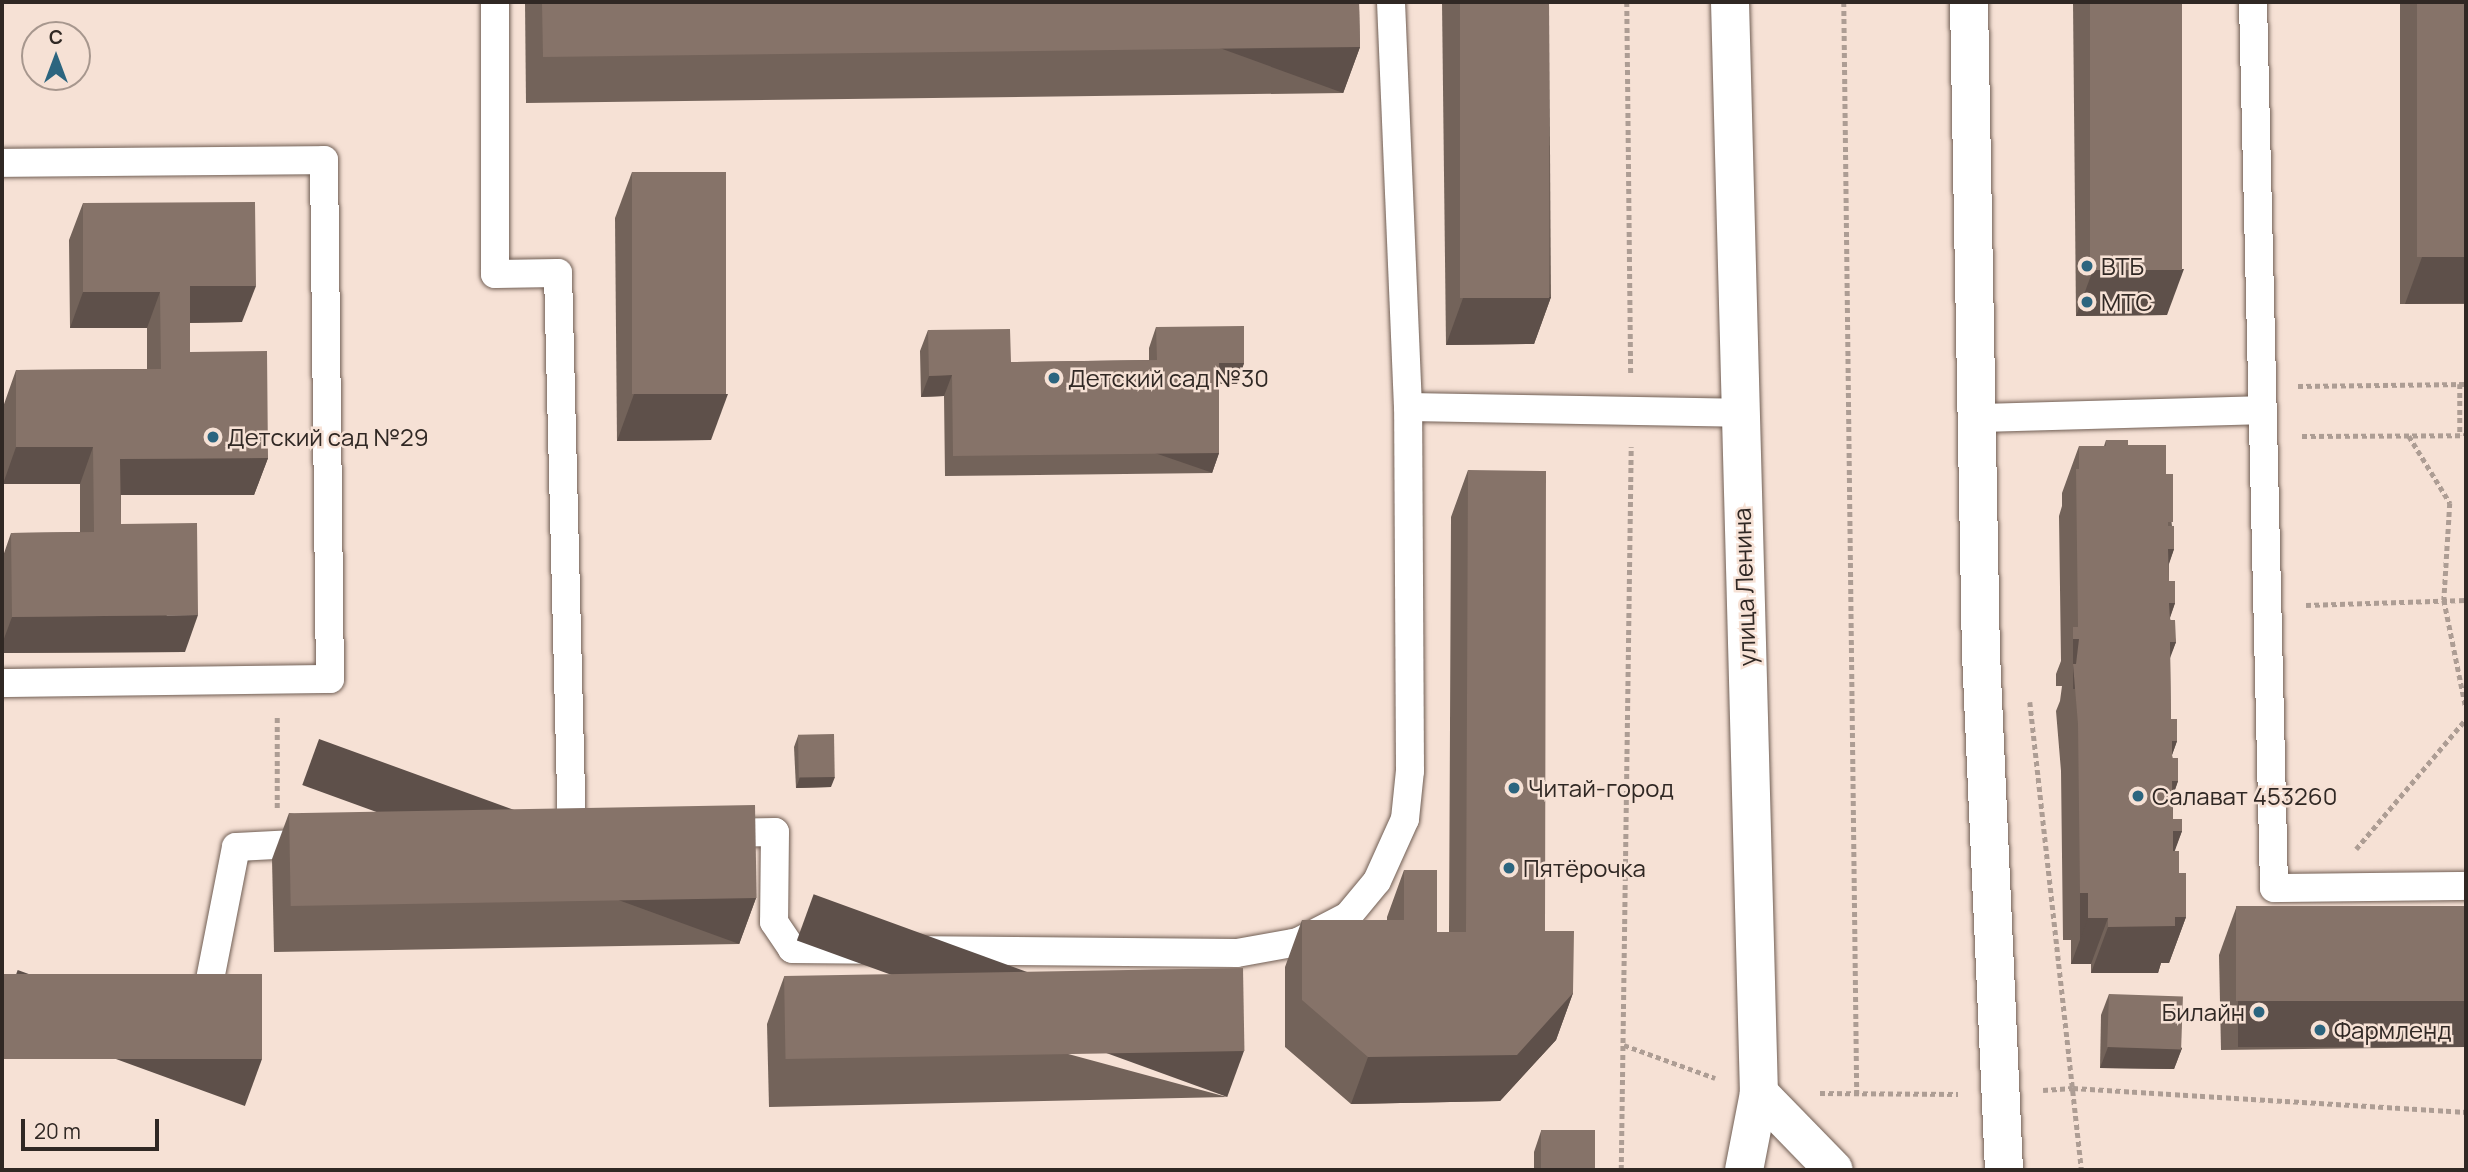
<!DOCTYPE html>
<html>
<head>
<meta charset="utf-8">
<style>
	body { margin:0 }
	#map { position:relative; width:2468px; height:1172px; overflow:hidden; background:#f6e1d5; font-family:Manrope,sans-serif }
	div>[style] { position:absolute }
	.path>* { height:4.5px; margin-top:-2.25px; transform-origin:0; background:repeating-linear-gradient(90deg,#ad9d94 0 5px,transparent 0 8.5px) }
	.roads { filter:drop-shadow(0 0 2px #705e54) drop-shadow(0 0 2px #705e54) }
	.lane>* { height:28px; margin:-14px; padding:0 14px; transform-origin:14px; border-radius:14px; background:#fff }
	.street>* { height:38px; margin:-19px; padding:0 19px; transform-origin:19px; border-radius:19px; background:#fff }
	.secondary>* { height:38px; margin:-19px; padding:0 19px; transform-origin:19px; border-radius:19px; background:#fff }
	.wall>* { inset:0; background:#73635a; transform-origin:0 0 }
	.shaded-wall>* { inset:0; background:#5e504a; transform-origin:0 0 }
	.building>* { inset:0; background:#867369; transform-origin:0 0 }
	.dots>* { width:19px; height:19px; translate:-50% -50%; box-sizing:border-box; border:4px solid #f6e1d5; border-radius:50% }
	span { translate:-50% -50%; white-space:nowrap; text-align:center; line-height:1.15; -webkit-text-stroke:5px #f6e1d5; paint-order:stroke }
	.poi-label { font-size:24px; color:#302824 }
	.left { translate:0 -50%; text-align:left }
	.right { translate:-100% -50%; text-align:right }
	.street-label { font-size:24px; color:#302824 }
	.frame { position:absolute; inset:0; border:4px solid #302824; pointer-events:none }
	.north { position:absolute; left:21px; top:21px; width:70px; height:70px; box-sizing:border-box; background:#f6e1d5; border:2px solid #a7978e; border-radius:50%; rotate:0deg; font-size:19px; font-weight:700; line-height:28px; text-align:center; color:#302824 }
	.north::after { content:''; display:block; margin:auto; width:24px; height:32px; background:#2c657f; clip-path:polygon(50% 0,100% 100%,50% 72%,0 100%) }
	.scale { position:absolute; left:21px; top:1119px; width:138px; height:32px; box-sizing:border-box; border:4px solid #302824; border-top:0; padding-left:9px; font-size:21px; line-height:24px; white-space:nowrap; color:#302824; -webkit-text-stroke:5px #f6e1d5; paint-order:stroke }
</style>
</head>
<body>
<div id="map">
	<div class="path">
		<i style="left:1627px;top:2px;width:373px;rotate:89.4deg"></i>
		<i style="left:1844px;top:2px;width:1092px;rotate:89.32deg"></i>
		<i style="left:2460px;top:384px;width:51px;rotate:90deg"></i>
		<i style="left:2298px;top:386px;width:168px;rotate:-0.7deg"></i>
		<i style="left:2302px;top:436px;width:164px;rotate:-0.3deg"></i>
		<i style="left:2409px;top:436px;width:79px;rotate:58.5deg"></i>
		<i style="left:2450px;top:503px;width:97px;rotate:93.5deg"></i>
		<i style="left:2444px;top:600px;width:110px;rotate:78.5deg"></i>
		<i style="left:2306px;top:605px;width:160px;rotate:-1.8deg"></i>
		<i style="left:2030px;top:702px;width:471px;rotate:83.7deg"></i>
		<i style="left:277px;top:808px;width:93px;rotate:-90deg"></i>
		<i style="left:2356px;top:849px;width:170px;rotate:-49.8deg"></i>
		<i style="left:1624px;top:1045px;width:97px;rotate:19.9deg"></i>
		<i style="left:2043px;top:1090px;width:30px;rotate:-4deg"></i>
		<i style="left:2073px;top:1088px;width:394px;rotate:3.5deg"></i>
		<i style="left:1820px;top:1093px;width:138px;rotate:0.4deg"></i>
		<i style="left:1621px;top:1170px;width:723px;rotate:-89.21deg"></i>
	</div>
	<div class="roads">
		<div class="lane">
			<i style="left:495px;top:2px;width:272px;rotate:90deg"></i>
			<i style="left:495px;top:274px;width:63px;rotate:-0.9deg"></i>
			<i style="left:558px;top:273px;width:560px;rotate:88.57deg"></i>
			<i style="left:1391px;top:2px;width:405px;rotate:87.6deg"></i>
			<i style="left:2253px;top:2px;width:886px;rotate:88.64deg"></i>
			<i style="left:2274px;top:888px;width:192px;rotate:-0.6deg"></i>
			<i style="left:2px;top:163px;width:322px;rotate:-0.5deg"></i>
			<i style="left:324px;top:160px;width:519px;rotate:89.34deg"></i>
			<i style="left:330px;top:679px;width:328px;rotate:179.3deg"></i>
			<i style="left:1977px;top:418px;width:285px;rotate:-1.6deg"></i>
			<i style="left:718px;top:833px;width:57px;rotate:-1deg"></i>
			<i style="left:775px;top:832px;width:90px;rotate:90.6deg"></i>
			<i style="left:774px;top:922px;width:32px;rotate:56deg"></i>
			<i style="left:792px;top:949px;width:445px;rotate:0.5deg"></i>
			<i style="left:1237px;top:953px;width:62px;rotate:-10.2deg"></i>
			<i style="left:1298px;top:942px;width:56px;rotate:-27.5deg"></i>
			<i style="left:1348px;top:916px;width:45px;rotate:-50.4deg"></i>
			<i style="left:1377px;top:881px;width:68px;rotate:-65.7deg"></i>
			<i style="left:1405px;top:819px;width:48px;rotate:-84.1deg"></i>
			<i style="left:1410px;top:771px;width:364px;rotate:-90.3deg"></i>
			<i style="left:1408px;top:407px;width:331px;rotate:1deg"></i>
			<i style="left:197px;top:1005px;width:8px"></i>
			<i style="left:205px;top:1005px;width:161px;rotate:-78.9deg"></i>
			<i style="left:236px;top:847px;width:78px;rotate:-2.9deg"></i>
		</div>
		<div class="street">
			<i style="left:1969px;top:2px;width:652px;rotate:88.95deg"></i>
			<i style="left:1981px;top:654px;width:517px;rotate:87.45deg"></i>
		</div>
		<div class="secondary">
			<i style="left:1730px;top:2px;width:1091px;rotate:88.48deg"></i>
			<i style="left:1759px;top:1093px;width:78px;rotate:101deg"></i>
			<i style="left:1759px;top:1093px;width:107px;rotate:45.8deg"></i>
		</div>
	</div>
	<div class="wall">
		<i style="clip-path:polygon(525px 2px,1359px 2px,1360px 47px,1343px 93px,526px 103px)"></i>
		<i style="clip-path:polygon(1442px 2px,1549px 2px,1551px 297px,1534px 344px,1446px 345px)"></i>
		<i style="clip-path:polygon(2073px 2px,2182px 2px,2167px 315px,2076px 316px)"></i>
		<i style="left:2400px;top:2px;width:66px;height:302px"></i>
		<i style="clip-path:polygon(632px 172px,711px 440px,617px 441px,615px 218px)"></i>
		<i style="clip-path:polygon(83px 203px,242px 322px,190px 323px,190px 352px,268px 458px,254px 495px,121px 495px,121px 524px,185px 652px,2px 653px,2px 559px,11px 533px,80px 532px,80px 484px,3px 484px,3px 407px,16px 370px,147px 369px,147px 328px,70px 328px,69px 240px)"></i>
		<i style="clip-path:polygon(1156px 327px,1244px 363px,1237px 384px,1219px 384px,1219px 453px,1212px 473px,945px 476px,944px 396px,921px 397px,920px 351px,928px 330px,1011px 362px,1149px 360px,1149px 348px)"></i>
		<i style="clip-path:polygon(2106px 440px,2128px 445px,2166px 474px,2172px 526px,2174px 549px,2169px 564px,2169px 581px,2175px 603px,2170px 618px,2176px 642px,2170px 656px,2171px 719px,2177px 741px,2172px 755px,2178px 781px,2173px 796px,2173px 819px,2182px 831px,2174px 851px,2179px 873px,2186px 917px,2169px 963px,2161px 963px,2158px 973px,2091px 973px,2091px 964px,2071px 964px,2071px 940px,2063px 940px,2061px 771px,2056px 711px,2060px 701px,2062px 686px,2056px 686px,2056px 674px,2061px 661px,2059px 516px,2062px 506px,2062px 493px,2079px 446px,2104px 446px)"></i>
		<i style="clip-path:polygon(1468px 470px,1545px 931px,1573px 993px,1556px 1040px,1500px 1101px,1351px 1104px,1285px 1047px,1285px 967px,1302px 920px,1387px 920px,1387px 917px,1404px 870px,1437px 932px,1449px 932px,1451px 517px)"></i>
		<i style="clip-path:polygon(798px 736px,831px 787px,796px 788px,794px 747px)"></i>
		<i style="clip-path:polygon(289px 813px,756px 898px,739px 944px,274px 952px,272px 859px)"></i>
		<i style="clip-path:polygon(2466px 906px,2466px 1047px,2221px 1050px,2219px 955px,2236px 908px)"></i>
		<i style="clip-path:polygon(784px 977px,1227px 1097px,769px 1107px,767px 1024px)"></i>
		<i style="clip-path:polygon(2109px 994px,2182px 1048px,2174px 1069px,2100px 1068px,2101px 1015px)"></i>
		<i style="clip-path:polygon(1541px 1131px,1595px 1170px,1534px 1170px,1534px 1152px)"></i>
	</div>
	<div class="shaded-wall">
		<i style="left:1360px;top:47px;width:49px;height:817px;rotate:110deg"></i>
		<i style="clip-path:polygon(2422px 257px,2466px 257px,2466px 303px,2405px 304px)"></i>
		<i style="clip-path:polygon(2184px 269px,2167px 315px,2076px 316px,2093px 270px)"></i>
		<i style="clip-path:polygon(190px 286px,256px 286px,242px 322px,177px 323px)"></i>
		<i style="clip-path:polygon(83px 292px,160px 292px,147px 328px,70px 328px)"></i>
		<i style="clip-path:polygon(1551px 297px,1534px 344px,1446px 345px,1463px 298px)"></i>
		<i style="clip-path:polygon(1219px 363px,1244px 363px,1237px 384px,1211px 384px)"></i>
		<i style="clip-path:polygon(952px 375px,944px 396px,921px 397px,929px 376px)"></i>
		<i style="clip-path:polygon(634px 394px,728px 394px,711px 440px,617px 441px)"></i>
		<i style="clip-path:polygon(16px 447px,93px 447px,80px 484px,3px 484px)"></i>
		<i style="left:1219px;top:453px;width:21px;height:266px;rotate:109deg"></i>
		<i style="clip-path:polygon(268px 458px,254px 495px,107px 495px,120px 459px)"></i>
		<i style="clip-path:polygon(2168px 549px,2174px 549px,2157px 596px)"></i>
		<i style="clip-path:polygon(2169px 603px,2175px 603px,2158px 650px)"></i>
		<i style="clip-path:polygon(198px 615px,185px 652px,2px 653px,2px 644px,12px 617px)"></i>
		<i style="left:2073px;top:639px;width:6px;height:50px"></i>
		<i style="clip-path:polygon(2170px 642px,2176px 642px,2159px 688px)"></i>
		<i style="clip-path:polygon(2172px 741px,2177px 741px,2160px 788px)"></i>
		<i style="clip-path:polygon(800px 777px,835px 777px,831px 787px,796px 788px)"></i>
		<i style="clip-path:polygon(2172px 781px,2178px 781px,2161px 828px)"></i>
		<i style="clip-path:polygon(2173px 831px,2182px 831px,2165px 878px)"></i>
		<i style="left:2080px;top:893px;width:8px;height:50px"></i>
		<i style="left:756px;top:898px;width:49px;height:465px;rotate:110deg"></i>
		<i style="clip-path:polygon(2175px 917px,2186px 917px,2169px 963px,2161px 963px,2158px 973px,2091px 973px,2108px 927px)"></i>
		<i style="clip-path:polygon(2088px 918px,2108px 918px,2091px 964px,2071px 964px)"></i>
		<i style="clip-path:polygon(1573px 993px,1556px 1040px,1500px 1101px,1351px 1104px,1368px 1057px)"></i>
		<i style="left:2466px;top:1001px;width:46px;height:228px;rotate:90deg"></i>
		<i style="clip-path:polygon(2108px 1047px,2182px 1048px,2174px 1069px,2100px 1068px)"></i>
		<i style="left:1244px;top:1051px;width:49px;height:458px;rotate:110deg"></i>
		<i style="left:262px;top:1059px;width:50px;height:260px;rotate:110deg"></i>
	</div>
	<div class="building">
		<i style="clip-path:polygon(542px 2px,1359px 2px,1360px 47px,543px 57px)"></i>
		<i style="left:1460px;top:2px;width:89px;height:296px"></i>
		<i style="left:2090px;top:2px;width:92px;height:268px"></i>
		<i style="left:2417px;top:2px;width:49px;height:255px"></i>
		<i style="left:632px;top:172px;width:94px;height:222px"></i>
		<i style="clip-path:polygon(255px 202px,256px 286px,190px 286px,190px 352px,267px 351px,268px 458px,120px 459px,121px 524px,197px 523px,198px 615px,12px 617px,11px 533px,94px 532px,93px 447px,16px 447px,16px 370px,161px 369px,160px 292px,83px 292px,83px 203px)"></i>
		<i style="clip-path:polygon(1244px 326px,1244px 363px,1219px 363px,1219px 453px,953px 456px,952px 375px,929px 376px,928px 330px,1010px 329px,1011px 362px,1157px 360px,1156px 327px)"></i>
		<i style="clip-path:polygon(2106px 440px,2128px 440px,2128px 445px,2166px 445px,2166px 474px,2173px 474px,2173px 522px,2168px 522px,2168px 526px,2174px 526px,2174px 549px,2168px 549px,2169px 581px,2175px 581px,2175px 603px,2169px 603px,2170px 620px,2175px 620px,2176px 642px,2170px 642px,2171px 719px,2177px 719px,2177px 741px,2172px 741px,2172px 758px,2178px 758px,2178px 781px,2172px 781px,2173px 819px,2182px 819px,2182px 831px,2173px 831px,2173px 851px,2179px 851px,2179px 873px,2186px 873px,2186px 917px,2175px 917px,2175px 926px,2108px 927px,2108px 918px,2088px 918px,2088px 893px,2080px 893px,2078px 724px,2073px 664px,2076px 664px,2079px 639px,2073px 639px,2073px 627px,2078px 627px,2076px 469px,2079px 469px,2079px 446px,2106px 446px)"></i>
		<i style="clip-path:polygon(1468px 470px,1546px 471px,1545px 931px,1574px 931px,1573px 993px,1517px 1055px,1368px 1057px,1302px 1000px,1302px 920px,1404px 920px,1404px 870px,1437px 870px,1437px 932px,1466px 932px)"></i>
		<i style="left:834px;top:734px;width:43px;height:36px;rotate:89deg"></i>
		<i style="left:755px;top:805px;width:93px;height:466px;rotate:89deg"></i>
		<i style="left:2466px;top:906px;width:95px;height:230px;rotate:90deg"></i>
		<i style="left:1243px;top:968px;width:83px;height:459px;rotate:89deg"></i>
		<i style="left:262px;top:974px;width:85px;height:260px;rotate:90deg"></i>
		<i style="left:2109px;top:994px;width:74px;height:53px;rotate:2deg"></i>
		<i style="left:1595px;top:1130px;width:40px;height:54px;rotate:90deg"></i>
	</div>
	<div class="dots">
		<i style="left:2087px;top:266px;background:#2c657f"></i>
		<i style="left:2087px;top:302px;background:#2c657f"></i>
		<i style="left:1054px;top:378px;background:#2c657f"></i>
		<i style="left:213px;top:437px;background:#2c657f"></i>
		<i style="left:1514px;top:788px;background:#2c657f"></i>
		<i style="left:2138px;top:796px;background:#2c657f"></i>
		<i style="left:1509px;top:868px;background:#2c657f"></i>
		<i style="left:2259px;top:1012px;background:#2c657f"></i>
		<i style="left:2320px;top:1030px;background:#2c657f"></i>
	</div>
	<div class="poi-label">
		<span class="left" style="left:2101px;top:266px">ВТБ</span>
		<span class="left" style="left:2101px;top:302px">МТС</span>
		<span class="left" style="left:1068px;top:378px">Детский сад №30</span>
		<span class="left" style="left:227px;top:437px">Детский сад №29</span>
		<span class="left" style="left:1528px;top:788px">Читай-город</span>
		<span class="left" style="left:2152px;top:796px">Салават 453260</span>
		<span class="left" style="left:1523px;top:868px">Пятёрочка</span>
		<span class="right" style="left:2245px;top:1012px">Билайн</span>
		<span class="left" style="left:2334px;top:1030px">Фармленд</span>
	</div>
	<div class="street-label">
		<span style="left:1744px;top:587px;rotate:-92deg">улица Ленина</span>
	</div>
	<div class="frame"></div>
	<div class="north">С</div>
	<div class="scale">20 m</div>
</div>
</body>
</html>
